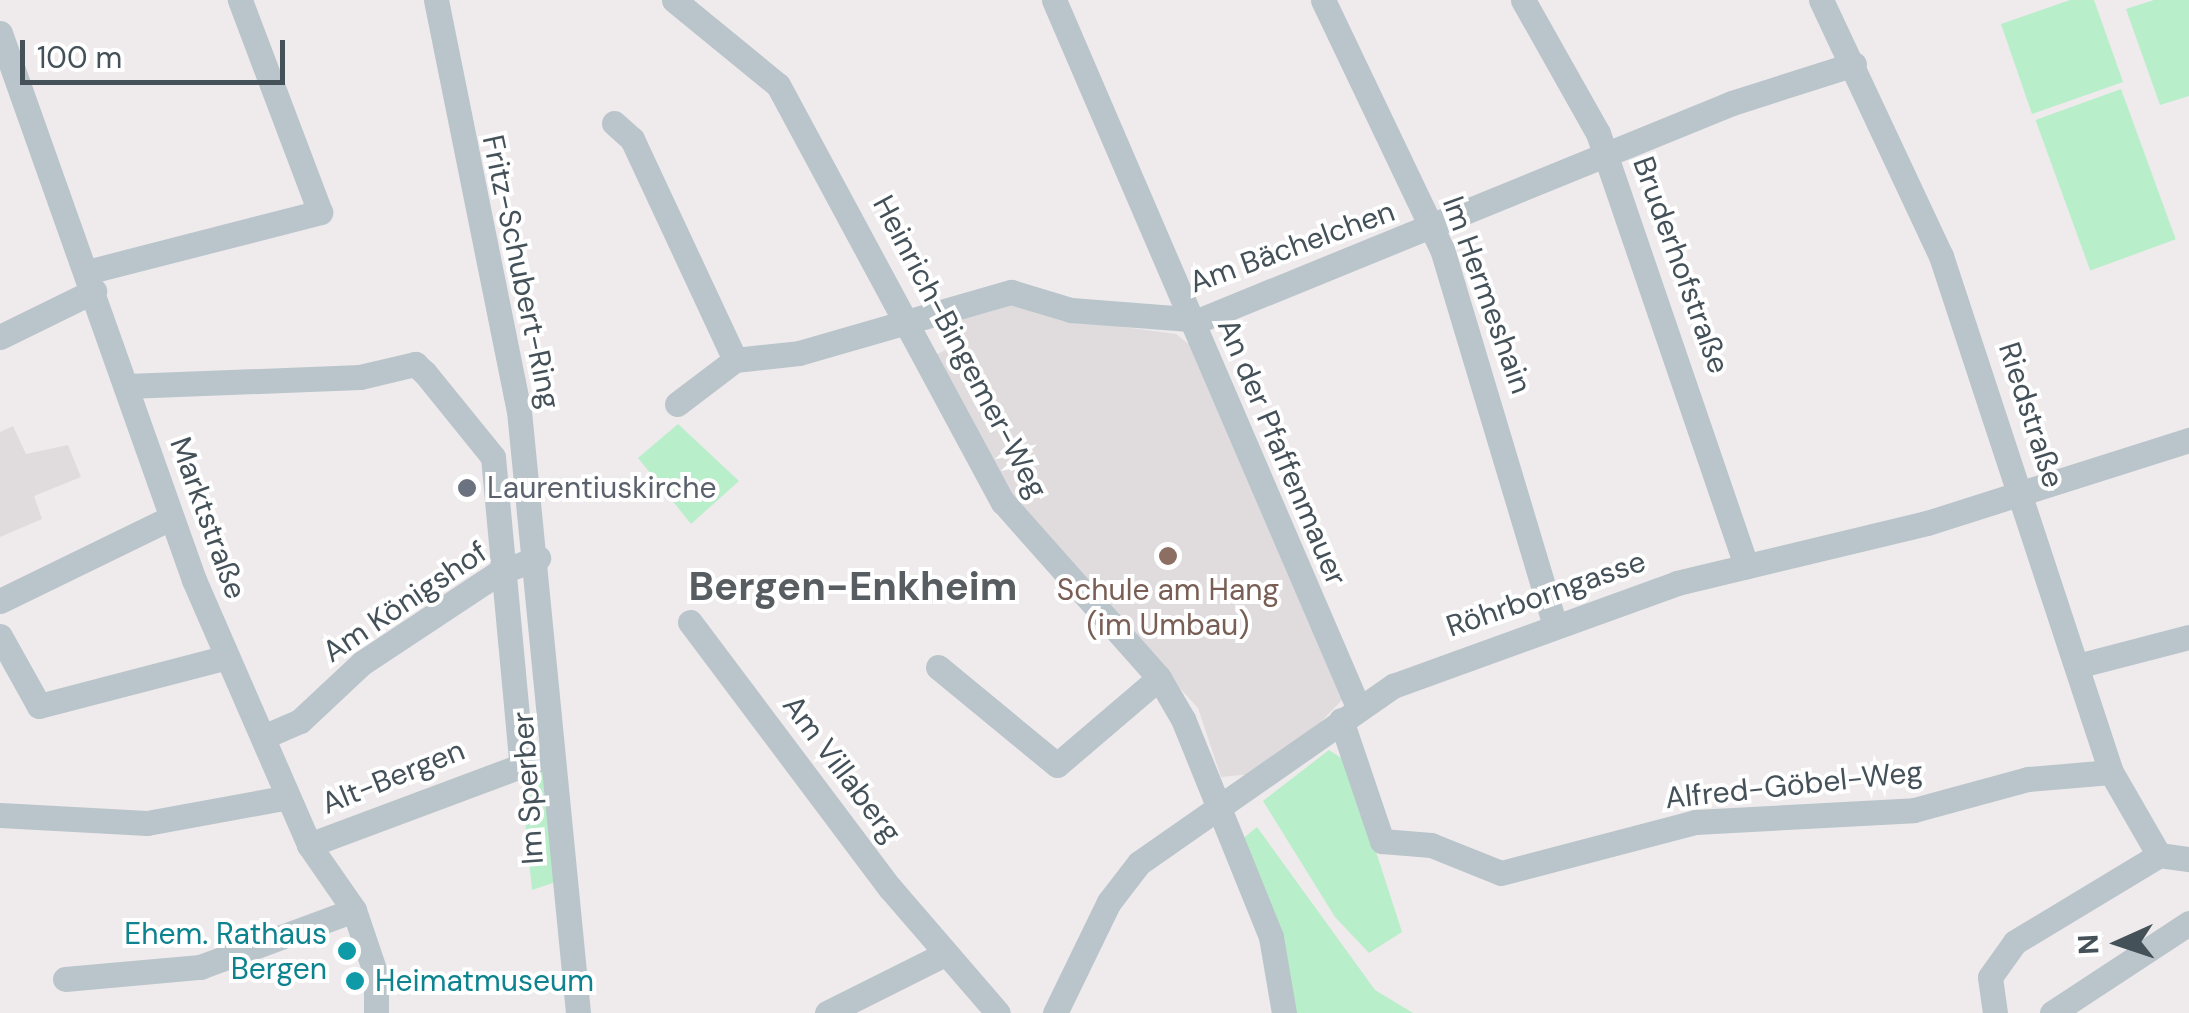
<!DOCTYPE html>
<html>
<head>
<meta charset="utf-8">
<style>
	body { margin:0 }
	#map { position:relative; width:2189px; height:1013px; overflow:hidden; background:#efebec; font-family:"DM Sans",sans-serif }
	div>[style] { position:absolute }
	.education>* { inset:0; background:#e0dcde }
	.green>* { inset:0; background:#b8eec9; transform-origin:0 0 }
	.minor>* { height:25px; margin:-12.5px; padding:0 12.5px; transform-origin:12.5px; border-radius:12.5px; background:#bac5cb }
	.dots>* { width:28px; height:28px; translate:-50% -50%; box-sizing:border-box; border:5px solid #fff; border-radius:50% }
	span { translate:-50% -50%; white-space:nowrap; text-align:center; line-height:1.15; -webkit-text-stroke:8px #fff; paint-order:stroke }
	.street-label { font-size:30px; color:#445159 }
	.worship-label { font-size:30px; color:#5b616d }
	.left { translate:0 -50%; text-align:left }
	.education-label { font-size:30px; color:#785e54 }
	.culture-label { font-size:30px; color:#0d838f }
	.right { translate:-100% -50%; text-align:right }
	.district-label { font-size:40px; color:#585d61; font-weight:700 }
	.north { position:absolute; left:2069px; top:893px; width:100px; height:100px; -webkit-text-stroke:8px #fff; paint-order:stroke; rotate:267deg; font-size:28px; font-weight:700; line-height:40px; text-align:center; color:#445159 }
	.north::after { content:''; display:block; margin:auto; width:35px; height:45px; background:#445159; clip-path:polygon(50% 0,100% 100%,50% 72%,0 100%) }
	.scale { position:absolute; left:20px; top:40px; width:265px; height:45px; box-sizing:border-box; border:5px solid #445159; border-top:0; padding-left:12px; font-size:30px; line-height:35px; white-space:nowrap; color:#445159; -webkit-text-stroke:8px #fff; paint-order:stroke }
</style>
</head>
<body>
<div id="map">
	<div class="education">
		<i style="clip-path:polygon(1027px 299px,1071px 320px,1176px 334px,1195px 349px,1344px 698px,1272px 772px,1221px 777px,1198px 708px,1019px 513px,932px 357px,958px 343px,963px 316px)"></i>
		<i style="clip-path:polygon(13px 426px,26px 454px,68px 445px,81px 477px,34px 496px,42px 519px,0 537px,0 432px)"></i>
	</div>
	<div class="green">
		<i style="clip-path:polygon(2070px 0,2094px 0,2123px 82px,2032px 114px,2001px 24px)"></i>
		<i style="clip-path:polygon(2154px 0,2189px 0,2189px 96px,2160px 105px,2126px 9px)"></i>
		<i style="left:2121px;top:89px;width:160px;height:91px;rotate:70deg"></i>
		<i style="clip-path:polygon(678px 424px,739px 481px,691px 524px,638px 458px)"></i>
		<i style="clip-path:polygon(1329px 750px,1347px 762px,1402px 932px,1369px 953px,1335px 917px,1263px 801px)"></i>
		<i style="clip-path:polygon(545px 767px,559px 881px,532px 890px,520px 769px)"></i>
		<i style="clip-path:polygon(1257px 827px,1375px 990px,1413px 1013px,1290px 1013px,1290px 973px,1240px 841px)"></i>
	</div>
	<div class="minor">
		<i style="left:436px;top:0;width:419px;rotate:78.6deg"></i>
		<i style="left:519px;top:411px;width:605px;rotate:84.4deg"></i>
		<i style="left:674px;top:0;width:134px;rotate:39.3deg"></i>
		<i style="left:778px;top:85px;width:474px;rotate:61.7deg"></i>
		<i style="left:1003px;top:502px;width:235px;rotate:48.4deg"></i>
		<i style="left:1159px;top:678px;width:48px;rotate:59.7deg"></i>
		<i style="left:1183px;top:719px;width:235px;rotate:68deg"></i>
		<i style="left:1271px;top:937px;width:77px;rotate:80.3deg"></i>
		<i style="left:1054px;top:0;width:770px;rotate:66.73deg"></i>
		<i style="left:1323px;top:0;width:276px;rotate:64.5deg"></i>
		<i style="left:1442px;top:249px;width:394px;rotate:73.3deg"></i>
		<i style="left:1523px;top:0;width:153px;rotate:60.6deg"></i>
		<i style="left:1598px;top:133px;width:458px;rotate:71.1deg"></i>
		<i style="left:1821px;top:0;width:283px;rotate:64.9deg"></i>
		<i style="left:1941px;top:256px;width:543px;rotate:71.77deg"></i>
		<i style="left:2111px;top:772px;width:96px;rotate:60deg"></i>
		<i style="left:0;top:33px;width:580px;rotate:70.47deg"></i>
		<i style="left:194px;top:580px;width:289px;rotate:66.5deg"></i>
		<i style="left:309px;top:845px;width:79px;rotate:55.3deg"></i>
		<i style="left:354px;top:910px;width:69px;rotate:71.3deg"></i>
		<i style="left:376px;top:975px;width:38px;rotate:90deg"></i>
		<i style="left:614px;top:123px;width:24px;rotate:42deg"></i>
		<i style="left:632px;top:139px;width:244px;rotate:65deg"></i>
		<i style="left:87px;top:272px;width:241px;rotate:-14.4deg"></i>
		<i style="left:320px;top:212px;width:227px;rotate:-110.7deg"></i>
		<i style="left:0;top:337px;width:105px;rotate:-26.1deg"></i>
		<i style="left:127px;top:386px;width:233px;rotate:-2.2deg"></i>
		<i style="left:360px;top:377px;width:57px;rotate:-13.3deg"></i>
		<i style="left:415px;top:364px;width:13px;rotate:42deg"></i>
		<i style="left:425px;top:373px;width:108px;rotate:51deg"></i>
		<i style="left:493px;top:457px;width:305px;rotate:84.7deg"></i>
		<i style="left:677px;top:404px;width:73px;rotate:-37.2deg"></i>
		<i style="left:735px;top:360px;width:64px;rotate:-6.2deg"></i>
		<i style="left:799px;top:353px;width:221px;rotate:-16.1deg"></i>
		<i style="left:1011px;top:292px;width:63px;rotate:16.7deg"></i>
		<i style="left:1071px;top:310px;width:129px;rotate:4.4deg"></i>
		<i style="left:1200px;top:320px;width:575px;rotate:-22.19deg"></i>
		<i style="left:1732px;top:103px;width:128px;rotate:-17.7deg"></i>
		<i style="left:0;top:601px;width:189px;rotate:-26deg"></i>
		<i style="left:690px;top:622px;width:333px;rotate:53.1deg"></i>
		<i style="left:890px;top:888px;width:165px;rotate:49.2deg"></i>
		<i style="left:0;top:636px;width:80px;rotate:60.9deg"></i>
		<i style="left:39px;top:706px;width:194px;rotate:-14.6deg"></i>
		<i style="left:2077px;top:666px;width:116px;rotate:-14.5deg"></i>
		<i style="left:938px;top:667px;width:154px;rotate:39.5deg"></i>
		<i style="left:1057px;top:765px;width:134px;rotate:-40.5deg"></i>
		<i style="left:1341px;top:720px;width:128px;rotate:71.3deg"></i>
		<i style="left:1382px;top:841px;width:49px;rotate:4.7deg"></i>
		<i style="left:1431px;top:845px;width:75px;rotate:21.8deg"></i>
		<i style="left:1501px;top:873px;width:201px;rotate:-14.7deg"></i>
		<i style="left:1695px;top:822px;width:219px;rotate:-3.1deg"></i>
		<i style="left:1914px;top:810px;width:118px;rotate:-15.2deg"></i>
		<i style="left:2028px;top:779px;width:83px;rotate:-4.8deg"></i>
		<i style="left:263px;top:737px;width:40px;rotate:-23.4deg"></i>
		<i style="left:300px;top:721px;width:85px;rotate:-43.1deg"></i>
		<i style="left:362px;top:663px;width:163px;rotate:-33.5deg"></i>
		<i style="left:498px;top:573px;width:43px;rotate:-20.6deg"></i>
		<i style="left:0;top:815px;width:147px;rotate:3.1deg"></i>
		<i style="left:147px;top:823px;width:143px;rotate:-10.4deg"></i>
		<i style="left:309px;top:845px;width:246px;rotate:-20.5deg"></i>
		<i style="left:2159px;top:855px;width:30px;rotate:8deg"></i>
		<i style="left:65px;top:979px;width:136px;rotate:-5.1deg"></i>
		<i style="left:200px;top:967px;width:164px;rotate:-20.3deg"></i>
		<i style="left:827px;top:1013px;width:132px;rotate:-26.6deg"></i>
		<i style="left:1055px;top:1013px;width:123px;rotate:-64.1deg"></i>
		<i style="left:1109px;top:902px;width:49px;rotate:-52.4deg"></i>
		<i style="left:1139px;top:863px;width:310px;rotate:-34.9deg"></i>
		<i style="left:1393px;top:686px;width:302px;rotate:-19.9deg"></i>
		<i style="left:1677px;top:583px;width:257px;rotate:-13.5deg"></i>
		<i style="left:1927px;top:523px;width:275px;rotate:-17.6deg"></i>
		<i style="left:1995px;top:1013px;width:36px;rotate:-98deg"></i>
		<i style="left:1990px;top:977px;width:43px;rotate:-54.5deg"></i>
		<i style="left:2015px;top:942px;width:168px;rotate:-31.1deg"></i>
		<i style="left:2052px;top:1013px;width:164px;rotate:-33.3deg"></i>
	</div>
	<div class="dots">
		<i style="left:467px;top:488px;background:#6b7280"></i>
		<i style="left:1168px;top:556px;background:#8d6e63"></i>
		<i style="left:347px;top:951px;background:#0f9aa8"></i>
		<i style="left:355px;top:981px;background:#0f9aa8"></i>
	</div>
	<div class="street-label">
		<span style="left:1292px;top:247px;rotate:-20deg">Am Bächelchen</span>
		<span style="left:1681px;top:265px;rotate:70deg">Bruderhofstraße</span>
		<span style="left:521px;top:272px;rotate:78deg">Fritz-Schubert-Ring</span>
		<span style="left:1487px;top:295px;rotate:70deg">Im Hermeshain</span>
		<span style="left:960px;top:347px;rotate:62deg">Heinrich-Bingemer-Weg</span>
		<span style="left:2031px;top:415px;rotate:72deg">Riedstraße</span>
		<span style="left:1282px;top:452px;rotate:67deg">An der Pfaffenmauer</span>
		<span style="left:208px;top:518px;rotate:70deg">Marktstraße</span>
		<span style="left:1546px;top:594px;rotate:-19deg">Röhrborngasse</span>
		<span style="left:405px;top:602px;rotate:-34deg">Am Königshof</span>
		<span style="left:842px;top:769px;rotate:53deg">Am Villaberg</span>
		<span style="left:393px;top:777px;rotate:-22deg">Alt-Bergen</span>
		<span style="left:1794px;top:785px;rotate:-6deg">Alfred-Göbel-Weg</span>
		<span style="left:528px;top:788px;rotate:-94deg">Im Sperber</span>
	</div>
	<div class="worship-label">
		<span class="left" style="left:487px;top:488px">Laurentiuskirche</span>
	</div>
	<div class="education-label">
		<span style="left:1168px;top:607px">Schule am Hang<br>(im Umbau)</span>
	</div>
	<div class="culture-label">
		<span class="right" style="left:327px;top:951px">Ehem. Rathaus<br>Bergen</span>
		<span class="left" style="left:375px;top:981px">Heimatmuseum</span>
	</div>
	<div class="district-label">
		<span style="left:853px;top:586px">Bergen-Enkheim</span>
	</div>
	<div class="north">N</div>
	<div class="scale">100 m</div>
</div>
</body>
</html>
